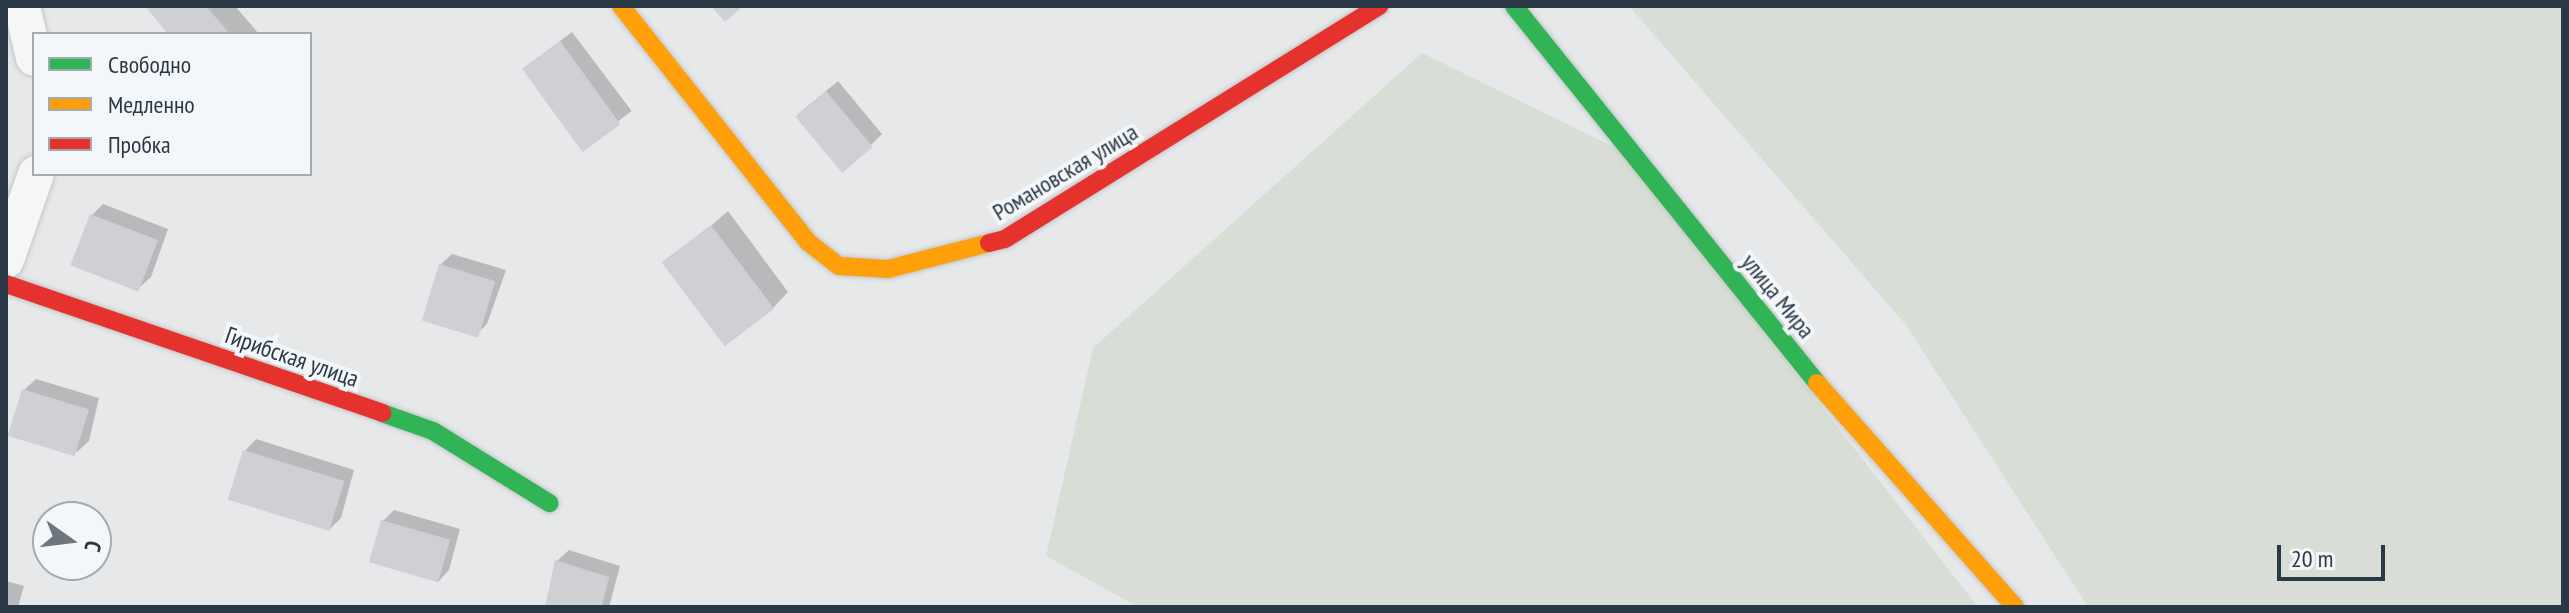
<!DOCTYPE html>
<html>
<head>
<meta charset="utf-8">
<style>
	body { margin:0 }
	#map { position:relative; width:2569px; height:613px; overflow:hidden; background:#e6e8ea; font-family:"PT Sans Narrow",sans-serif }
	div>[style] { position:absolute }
	.green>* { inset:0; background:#d8ded5 }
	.shadow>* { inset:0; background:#0003; transform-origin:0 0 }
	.building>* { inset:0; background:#ced0d3; transform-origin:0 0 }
	.roads { filter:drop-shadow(0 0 2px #c4c6c8) drop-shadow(0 0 2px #c4c6c8) }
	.street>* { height:36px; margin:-18px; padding:0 18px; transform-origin:18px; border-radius:18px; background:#f5f6f7 }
	.fast>* { height:18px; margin:-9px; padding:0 9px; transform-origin:9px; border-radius:9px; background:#30b455 }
	.slow>* { height:18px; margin:-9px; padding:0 9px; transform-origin:9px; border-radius:9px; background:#ff9f0a }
	.jam>* { height:18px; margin:-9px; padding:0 9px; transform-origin:9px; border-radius:9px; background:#e5322d }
	span { translate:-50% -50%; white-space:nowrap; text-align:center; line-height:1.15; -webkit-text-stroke:8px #f4f7f9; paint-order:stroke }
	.street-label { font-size:24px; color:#2a3845 }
	.frame { position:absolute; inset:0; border:8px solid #2a3845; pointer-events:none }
	.legend { position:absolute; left:32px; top:32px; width:280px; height:144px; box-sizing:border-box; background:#f4f7f9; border:2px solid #a3abb1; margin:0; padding:10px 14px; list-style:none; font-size:24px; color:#2a3845 }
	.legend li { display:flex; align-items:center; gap:16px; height:40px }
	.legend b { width:40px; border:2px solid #a3abb1 }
	.north { position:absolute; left:32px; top:501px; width:80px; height:80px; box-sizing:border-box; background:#f4f7f9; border:2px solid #a3abb1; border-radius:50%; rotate:104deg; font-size:22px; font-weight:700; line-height:32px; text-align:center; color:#2a3845 }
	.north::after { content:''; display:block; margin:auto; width:28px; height:36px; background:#6c767f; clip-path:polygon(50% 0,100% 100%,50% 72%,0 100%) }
	.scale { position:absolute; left:2277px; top:545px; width:108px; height:36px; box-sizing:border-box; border:4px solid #2a3845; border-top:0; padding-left:10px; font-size:24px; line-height:28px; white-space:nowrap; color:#2a3845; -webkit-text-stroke:6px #f4f7f9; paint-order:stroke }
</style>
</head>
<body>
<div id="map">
	<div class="green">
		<i style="clip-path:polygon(1629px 6px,2563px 6px,2563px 607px,2088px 607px,1906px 325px)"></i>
		<i style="clip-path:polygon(1422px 53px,1622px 151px,1978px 607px,1138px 607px,1046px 556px,1093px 348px)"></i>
	</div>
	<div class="shadow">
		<i style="clip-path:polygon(147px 6px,235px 6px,259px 34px,171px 34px)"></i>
		<i style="left:572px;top:32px;width:99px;height:60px;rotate:53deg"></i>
		<i style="clip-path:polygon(838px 81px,882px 134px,871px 145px,797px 115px)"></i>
		<i style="clip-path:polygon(103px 204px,168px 229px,151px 277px,139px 288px,91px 216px)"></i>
		<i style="clip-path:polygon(728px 211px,788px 292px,773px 308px,666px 265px)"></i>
		<i style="clip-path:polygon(452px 254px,506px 270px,487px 324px,476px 335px,440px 265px)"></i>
		<i style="clip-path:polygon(36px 379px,99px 398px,89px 441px,77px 452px,24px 390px)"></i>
		<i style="clip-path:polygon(256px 439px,354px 470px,341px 518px,330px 529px,245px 451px)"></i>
		<i style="clip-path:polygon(394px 510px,460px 529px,449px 570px,438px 582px,383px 521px)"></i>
		<i style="clip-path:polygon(569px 550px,620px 566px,609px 607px,547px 607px,557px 561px)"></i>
		<i style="clip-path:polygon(6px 581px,24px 586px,18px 607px,6px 607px)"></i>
	</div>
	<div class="building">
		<i style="clip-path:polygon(145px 6px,206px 6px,230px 34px,168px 34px)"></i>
		<i style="clip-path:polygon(711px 6px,743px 6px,725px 22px)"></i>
		<i style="left:560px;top:41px;width:103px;height:47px;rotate:54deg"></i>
		<i style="left:826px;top:91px;width:73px;height:40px;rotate:50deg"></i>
		<i style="left:90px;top:214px;width:73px;height:55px;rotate:21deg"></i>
		<i style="left:711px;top:225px;width:105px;height:62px;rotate:53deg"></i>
		<i style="left:439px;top:264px;width:59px;height:59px;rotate:17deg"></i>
		<i style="left:22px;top:389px;width:70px;height:49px;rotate:17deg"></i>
		<i style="left:243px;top:450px;width:106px;height:52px;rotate:17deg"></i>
		<i style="left:381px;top:520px;width:72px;height:44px;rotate:16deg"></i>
		<i style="clip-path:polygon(555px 560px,609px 577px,602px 607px,545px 607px)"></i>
	</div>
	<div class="roads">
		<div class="street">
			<i style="left:22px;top:6px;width:53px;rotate:77deg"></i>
			<i style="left:6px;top:260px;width:91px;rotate:-70.8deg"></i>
		</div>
		<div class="fast">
			<i style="left:1514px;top:6px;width:484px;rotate:51.2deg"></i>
			<i style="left:382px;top:413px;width:54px;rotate:19.4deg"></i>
			<i style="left:433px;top:431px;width:137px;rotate:31.8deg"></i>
		</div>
		<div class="slow">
			<i style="left:621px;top:6px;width:301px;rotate:51.6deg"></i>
			<i style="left:808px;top:242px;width:39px;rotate:38deg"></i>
			<i style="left:839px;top:266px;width:49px;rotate:3.5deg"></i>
			<i style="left:888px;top:269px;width:104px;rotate:-14.4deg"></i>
			<i style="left:1817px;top:383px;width:299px;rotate:48.5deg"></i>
		</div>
		<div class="jam">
			<i style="left:989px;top:243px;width:16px;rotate:-14deg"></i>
			<i style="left:1005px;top:239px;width:441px;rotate:-31.9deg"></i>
			<i style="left:6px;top:284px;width:398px;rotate:18.9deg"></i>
		</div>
	</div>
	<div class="street-label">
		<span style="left:1065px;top:172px;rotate:-31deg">Романовская улица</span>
		<span style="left:1778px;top:296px;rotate:51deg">улица Мира</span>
		<span style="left:292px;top:357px;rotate:19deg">Гирибская улица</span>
	</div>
	<div class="frame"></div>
	<ul class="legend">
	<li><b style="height:10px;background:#30b455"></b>Свободно</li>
	<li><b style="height:10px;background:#ff9f0a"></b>Медленно</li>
	<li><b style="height:10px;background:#e5322d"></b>Пробка</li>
	</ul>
	<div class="north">С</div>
	<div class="scale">20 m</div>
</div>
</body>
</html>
